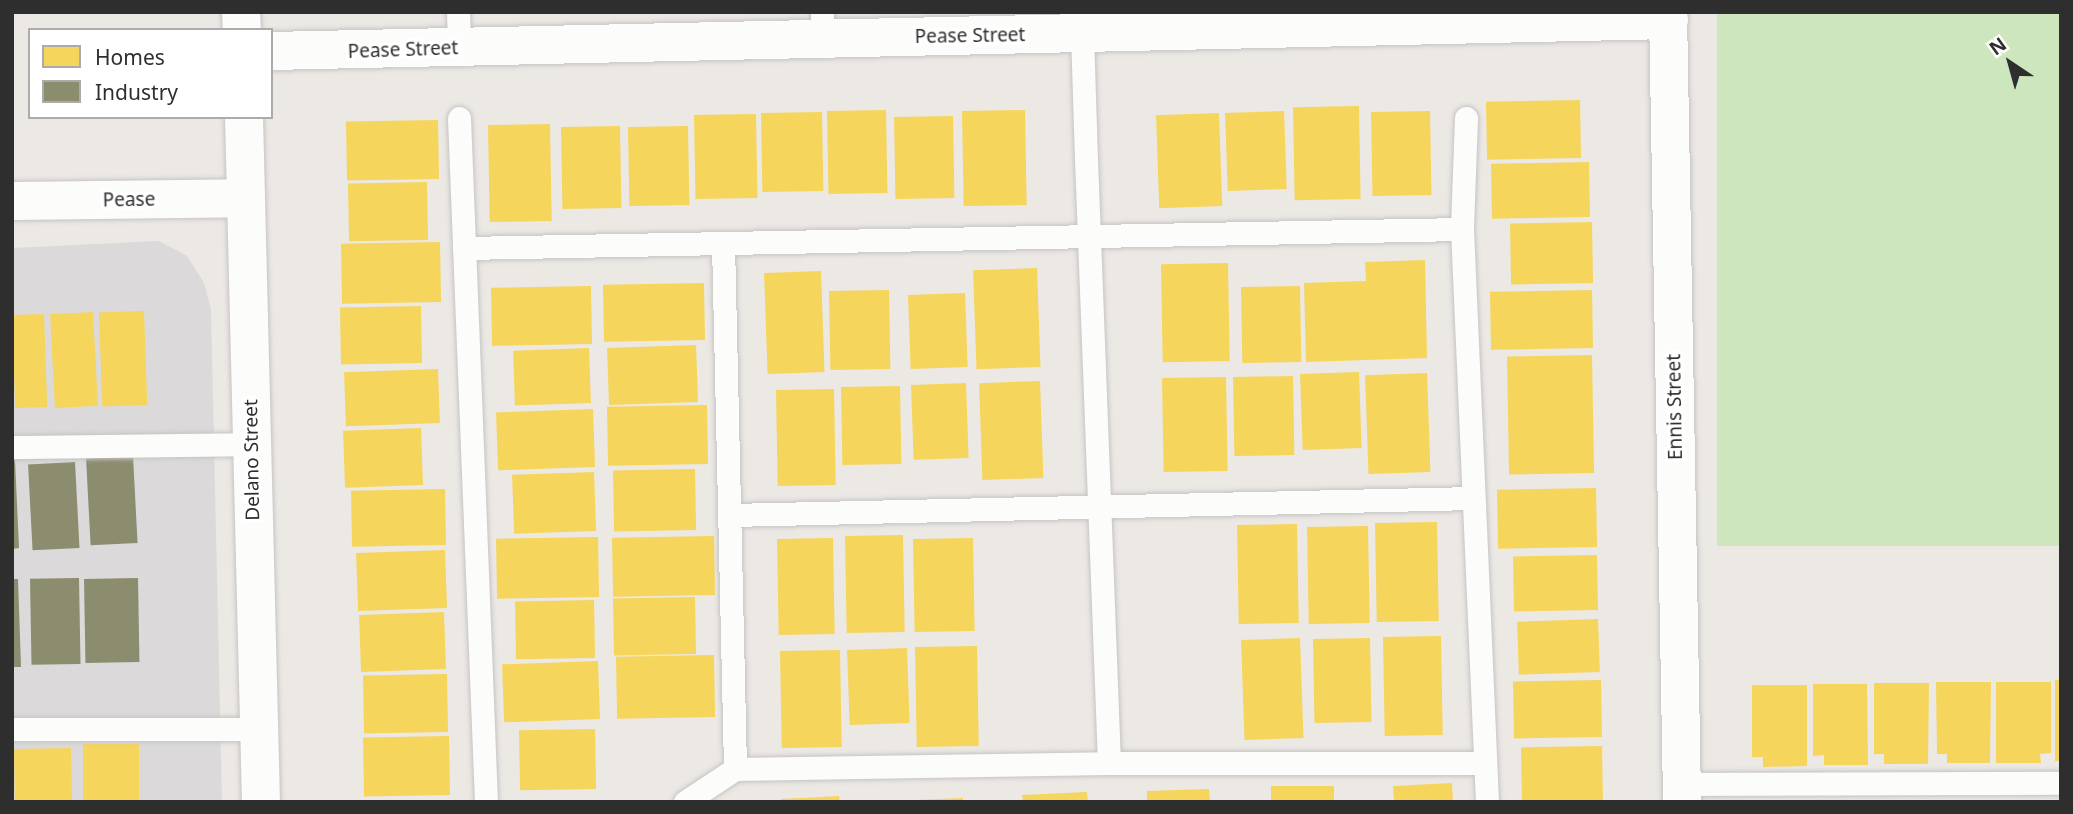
<!DOCTYPE html>
<html>
<head>
<meta charset="utf-8">
<style>
	body { margin:0 }
	#map { position:relative; width:2073px; height:814px; overflow:hidden; background:#ece8e4; font-family:"Noto Sans",sans-serif }
	div>[style] { position:absolute }
	.industrial>* { inset:0; background:#dcd9db }
	.green>* { inset:0; background:#cee6be; transform-origin:0 0 }
	.homes>* { inset:0; background:#f6d55c; transform-origin:0 0 }
	.industry>* { inset:0; background:#8c8c6e; transform-origin:0 0 }
	.roads { filter:drop-shadow(0 0 2px #c5c4c5) drop-shadow(0 0 2px #c5c4c5) }
	.lane>* { height:23px; margin:-11.5px; padding:0 11.5px; transform-origin:11.5px; border-radius:11.5px; background:#fcfcfb }
	.street>* { height:38px; margin:-19px; padding:0 19px; transform-origin:19px; border-radius:19px; background:#fcfcfb }
	span { translate:-50% -50%; white-space:nowrap; text-align:center; line-height:1.15; -webkit-text-stroke:7px #fff; paint-order:stroke }
	.street-label { font-size:19px; color:#2e2e2e }
	.frame { position:absolute; inset:0; border:14px solid #2e2e2e; pointer-events:none }
	.legend { position:absolute; left:28px; top:28px; width:245px; height:91px; box-sizing:border-box; background:#fff; border:2px solid #ababab; margin:0; padding:9px 12px; list-style:none; font-size:21px; color:#2e2e2e }
	.legend li { display:flex; align-items:center; gap:14px; height:35px }
	.legend b { width:35px; border:2px solid #ababab }
	.north { position:absolute; left:1975px; top:28px; width:70px; height:70px; -webkit-text-stroke:5px #fff; paint-order:stroke; rotate:324deg; font-size:19px; font-weight:700; line-height:28px; text-align:center; color:#2e2e2e }
	.north::after { content:''; display:block; margin:auto; width:24px; height:32px; background:#2e2e2e; clip-path:polygon(50% 0,100% 100%,50% 72%,0 100%) }
</style>
</head>
<body>
<div id="map">
	<div class="industrial">
		<i style="clip-path:polygon(159px 241px,187px 256px,204px 283px,211px 309px,222px 802px,12px 802px,12px 248px)"></i>
	</div>
	<div class="green">
		<i style="left:1717px;top:12px;width:344px;height:534px"></i>
	</div>
	<div class="homes">
		<i style="left:1580px;top:100px;width:58px;height:94px;rotate:89deg"></i>
		<i style="left:1359px;top:106px;width:93px;height:66px;rotate:89deg"></i>
		<i style="left:886px;top:110px;width:83px;height:59px;rotate:89deg"></i>
		<i style="left:1025px;top:110px;width:95px;height:63px;rotate:89deg"></i>
		<i style="left:1284px;top:111px;width:78px;height:59px;rotate:88deg"></i>
		<i style="left:1430px;top:111px;width:84px;height:59px;rotate:89deg"></i>
		<i style="left:822px;top:112px;width:79px;height:61px;rotate:89deg"></i>
		<i style="left:1219px;top:113px;width:93px;height:63px;rotate:88deg"></i>
		<i style="left:756px;top:114px;width:84px;height:62px;rotate:89deg"></i>
		<i style="left:953px;top:116px;width:82px;height:59px;rotate:89deg"></i>
		<i style="left:438px;top:120px;width:59px;height:92px;rotate:89deg"></i>
		<i style="left:550px;top:124px;width:97px;height:62px;rotate:89deg"></i>
		<i style="left:620px;top:126px;width:82px;height:59px;rotate:89deg"></i>
		<i style="left:688px;top:126px;width:79px;height:60px;rotate:89deg"></i>
		<i style="left:1589px;top:162px;width:55px;height:98px;rotate:89deg"></i>
		<i style="left:427px;top:182px;width:58px;height:79px;rotate:89deg"></i>
		<i style="left:1592px;top:222px;width:61px;height:82px;rotate:89deg"></i>
		<i style="left:440px;top:242px;width:60px;height:99px;rotate:89deg"></i>
		<i style="clip-path:polygon(1425px 260px,1427px 358px,1306px 362px,1304px 283px,1366px 281px,1365px 262px)"></i>
		<i style="left:1228px;top:263px;width:98px;height:67px;rotate:89deg"></i>
		<i style="left:1037px;top:268px;width:99px;height:64px;rotate:88deg"></i>
		<i style="left:821px;top:271px;width:101px;height:57px;rotate:88deg"></i>
		<i style="left:704px;top:283px;width:57px;height:101px;rotate:89deg"></i>
		<i style="left:591px;top:286px;width:58px;height:100px;rotate:89deg"></i>
		<i style="left:1300px;top:286px;width:76px;height:59px;rotate:89deg"></i>
		<i style="left:889px;top:290px;width:79px;height:60px;rotate:89deg"></i>
		<i style="left:1592px;top:290px;width:58px;height:102px;rotate:89deg"></i>
		<i style="left:965px;top:293px;width:74px;height:57px;rotate:88deg"></i>
		<i style="left:421px;top:306px;width:57px;height:81px;rotate:89deg"></i>
		<i style="left:144px;top:311px;width:94px;height:45px;rotate:88deg"></i>
		<i style="left:93px;top:312px;width:94px;height:43px;rotate:87deg"></i>
		<i style="left:44px;top:314px;width:93px;height:32px;rotate:88deg"></i>
		<i style="left:696px;top:345px;width:57px;height:89px;rotate:88deg"></i>
		<i style="left:589px;top:348px;width:55px;height:76px;rotate:88deg"></i>
		<i style="left:1592px;top:355px;width:118px;height:85px;rotate:89deg"></i>
		<i style="left:438px;top:369px;width:54px;height:94px;rotate:88deg"></i>
		<i style="left:1359px;top:372px;width:76px;height:59px;rotate:88deg"></i>
		<i style="left:1427px;top:373px;width:99px;height:62px;rotate:88deg"></i>
		<i style="left:1293px;top:376px;width:79px;height:60px;rotate:89deg"></i>
		<i style="left:1226px;top:377px;width:94px;height:64px;rotate:89deg"></i>
		<i style="left:1040px;top:381px;width:97px;height:61px;rotate:88deg"></i>
		<i style="left:966px;top:383px;width:75px;height:55px;rotate:88deg"></i>
		<i style="left:900px;top:386px;width:78px;height:59px;rotate:89deg"></i>
		<i style="left:834px;top:389px;width:96px;height:58px;rotate:89deg"></i>
		<i style="left:707px;top:405px;width:59px;height:100px;rotate:89deg"></i>
		<i style="left:593px;top:409px;width:58px;height:97px;rotate:88deg"></i>
		<i style="left:421px;top:428px;width:57px;height:78px;rotate:88deg"></i>
		<i style="left:695px;top:469px;width:61px;height:82px;rotate:89deg"></i>
		<i style="left:594px;top:472px;width:59px;height:82px;rotate:88deg"></i>
		<i style="left:1596px;top:488px;width:59px;height:99px;rotate:89deg"></i>
		<i style="left:445px;top:489px;width:56px;height:94px;rotate:89deg"></i>
		<i style="left:1437px;top:522px;width:99px;height:62px;rotate:89deg"></i>
		<i style="left:1297px;top:524px;width:99px;height:60px;rotate:89deg"></i>
		<i style="left:1368px;top:526px;width:97px;height:61px;rotate:89deg"></i>
		<i style="left:903px;top:535px;width:97px;height:58px;rotate:89deg"></i>
		<i style="left:714px;top:536px;width:59px;height:102px;rotate:89deg"></i>
		<i style="left:598px;top:537px;width:60px;height:102px;rotate:89deg"></i>
		<i style="left:833px;top:538px;width:96px;height:56px;rotate:89deg"></i>
		<i style="left:973px;top:538px;width:93px;height:60px;rotate:89deg"></i>
		<i style="left:445px;top:550px;width:58px;height:89px;rotate:88deg"></i>
		<i style="left:1597px;top:555px;width:55px;height:84px;rotate:89deg"></i>
		<i style="left:695px;top:597px;width:57px;height:82px;rotate:89deg"></i>
		<i style="left:594px;top:600px;width:58px;height:79px;rotate:89deg"></i>
		<i style="left:444px;top:612px;width:57px;height:85px;rotate:88deg"></i>
		<i style="left:1598px;top:619px;width:53px;height:81px;rotate:88deg"></i>
		<i style="left:1441px;top:636px;width:99px;height:58px;rotate:89deg"></i>
		<i style="left:1300px;top:638px;width:100px;height:59px;rotate:88deg"></i>
		<i style="left:1370px;top:638px;width:84px;height:57px;rotate:89deg"></i>
		<i style="left:977px;top:646px;width:100px;height:62px;rotate:89deg"></i>
		<i style="left:907px;top:648px;width:75px;height:60px;rotate:88deg"></i>
		<i style="left:840px;top:650px;width:97px;height:60px;rotate:89deg"></i>
		<i style="left:714px;top:655px;width:62px;height:98px;rotate:89deg"></i>
		<i style="left:598px;top:661px;width:58px;height:96px;rotate:88deg"></i>
		<i style="left:447px;top:674px;width:58px;height:84px;rotate:89deg"></i>
		<i style="left:1601px;top:680px;width:57px;height:88px;rotate:89deg"></i>
		<i style="left:2055px;top:680px;width:6px;height:81px"></i>
		<i style="clip-path:polygon(1936px 682px,1991px 682px,1990px 763px,1947px 763px,1947px 754px,1937px 754px)"></i>
		<i style="clip-path:polygon(1996px 682px,2051px 682px,2051px 753px,2040px 754px,2041px 763px,1996px 763px)"></i>
		<i style="clip-path:polygon(1874px 683px,1929px 683px,1928px 764px,1884px 764px,1884px 754px,1874px 754px)"></i>
		<i style="clip-path:polygon(1813px 684px,1867px 684px,1868px 765px,1824px 765px,1824px 755px,1813px 756px)"></i>
		<i style="clip-path:polygon(1752px 685px,1807px 685px,1807px 766px,1763px 767px,1763px 757px,1752px 757px)"></i>
		<i style="left:595px;top:729px;width:60px;height:76px;rotate:89deg"></i>
		<i style="left:449px;top:736px;width:59px;height:86px;rotate:89deg"></i>
		<i style="left:139px;top:744px;width:58px;height:56px;rotate:90deg"></i>
		<i style="left:1602px;top:746px;width:55px;height:81px;rotate:89deg"></i>
		<i style="left:71px;top:748px;width:54px;height:57px;rotate:89deg"></i>
		<i style="clip-path:polygon(1452px 783px,1453px 802px,1394px 802px,1393px 786px)"></i>
		<i style="left:1334px;top:786px;width:16px;height:63px;rotate:90deg"></i>
		<i style="clip-path:polygon(1209px 789px,1210px 802px,1147px 802px,1147px 791px)"></i>
		<i style="clip-path:polygon(1087px 792px,1088px 802px,1023px 802px,1022px 795px)"></i>
		<i style="clip-path:polygon(839px 796px,840px 802px,781px 802px,781px 799px)"></i>
		<i style="clip-path:polygon(963px 798px,963px 802px,916px 802px,916px 800px)"></i>
	</div>
	<div class="industry">
		<i style="left:133px;top:456px;width:87px;height:47px;rotate:87deg"></i>
		<i style="clip-path:polygon(12px 460px,15px 460px,19px 548px,12px 549px)"></i>
		<i style="left:75px;top:462px;width:86px;height:47px;rotate:87deg"></i>
		<i style="left:79px;top:578px;width:86px;height:49px;rotate:89deg"></i>
		<i style="left:138px;top:578px;width:84px;height:54px;rotate:89deg"></i>
		<i style="clip-path:polygon(12px 579px,18px 579px,21px 667px,12px 667px)"></i>
	</div>
	<div class="roads">
		<div class="lane">
			<i style="left:458px;top:12px;width:36px;rotate:88deg"></i>
			<i style="left:1086px;top:12px;width:21px;rotate:101deg"></i>
			<i style="left:1082px;top:33px;width:126px;rotate:88.2deg"></i>
			<i style="left:1086px;top:159px;width:604px;rotate:87.82deg"></i>
			<i style="left:822px;top:40px;width:28px;rotate:-90deg"></i>
			<i style="left:459px;top:118px;width:685px;rotate:87.74deg"></i>
			<i style="left:1466px;top:118px;width:111px;rotate:92.1deg"></i>
			<i style="left:1462px;top:229px;width:574px;rotate:87.5deg"></i>
			<i style="left:723px;top:243px;width:526px;rotate:88.69deg"></i>
			<i style="left:464px;top:248px;width:998px;rotate:-1.09deg"></i>
			<i style="left:12px;top:447px;width:239px;rotate:-0.7deg"></i>
			<i style="left:730px;top:515px;width:743px;rotate:-1.31deg"></i>
			<i style="left:12px;top:729px;width:247px"></i>
			<i style="left:1682px;top:784px;width:379px;rotate:-0.2deg"></i>
			<i style="left:685px;top:802px;width:60px;rotate:-33.4deg"></i>
			<i style="left:735px;top:769px;width:374px;rotate:-0.9deg"></i>
			<i style="left:1109px;top:763px;width:376px"></i>
		</div>
		<div class="street">
			<i style="left:241px;top:12px;width:18px;rotate:87deg"></i>
			<i style="left:1668px;top:12px;width:790px;rotate:88.98deg"></i>
			<i style="left:271px;top:51px;width:1398px;rotate:-1.27deg"></i>
			<i style="left:244px;top:117px;width:685px;rotate:88.58deg"></i>
			<i style="left:12px;top:201px;width:234px;rotate:-0.7deg"></i>
		</div>
	</div>
	<div class="street-label">
		<span style="left:970px;top:36px;rotate:-1deg">Pease Street</span>
		<span style="left:403px;top:50px;rotate:-2deg">Pease Street</span>
		<span style="left:129px;top:200px;rotate:-1deg">Pease</span>
		<span style="left:1675px;top:407px;rotate:-91deg">Ennis Street</span>
		<span style="left:252px;top:460px;rotate:-91deg">Delano Street</span>
	</div>
	<div class="frame"></div>
	<ul class="legend">
	<li><b style="height:19px;background:#f6d55c"></b>Homes</li>
	<li><b style="height:19px;background:#8c8c6e"></b>Industry</li>
	</ul>
	<div class="north">N</div>
</div>
</body>
</html>
